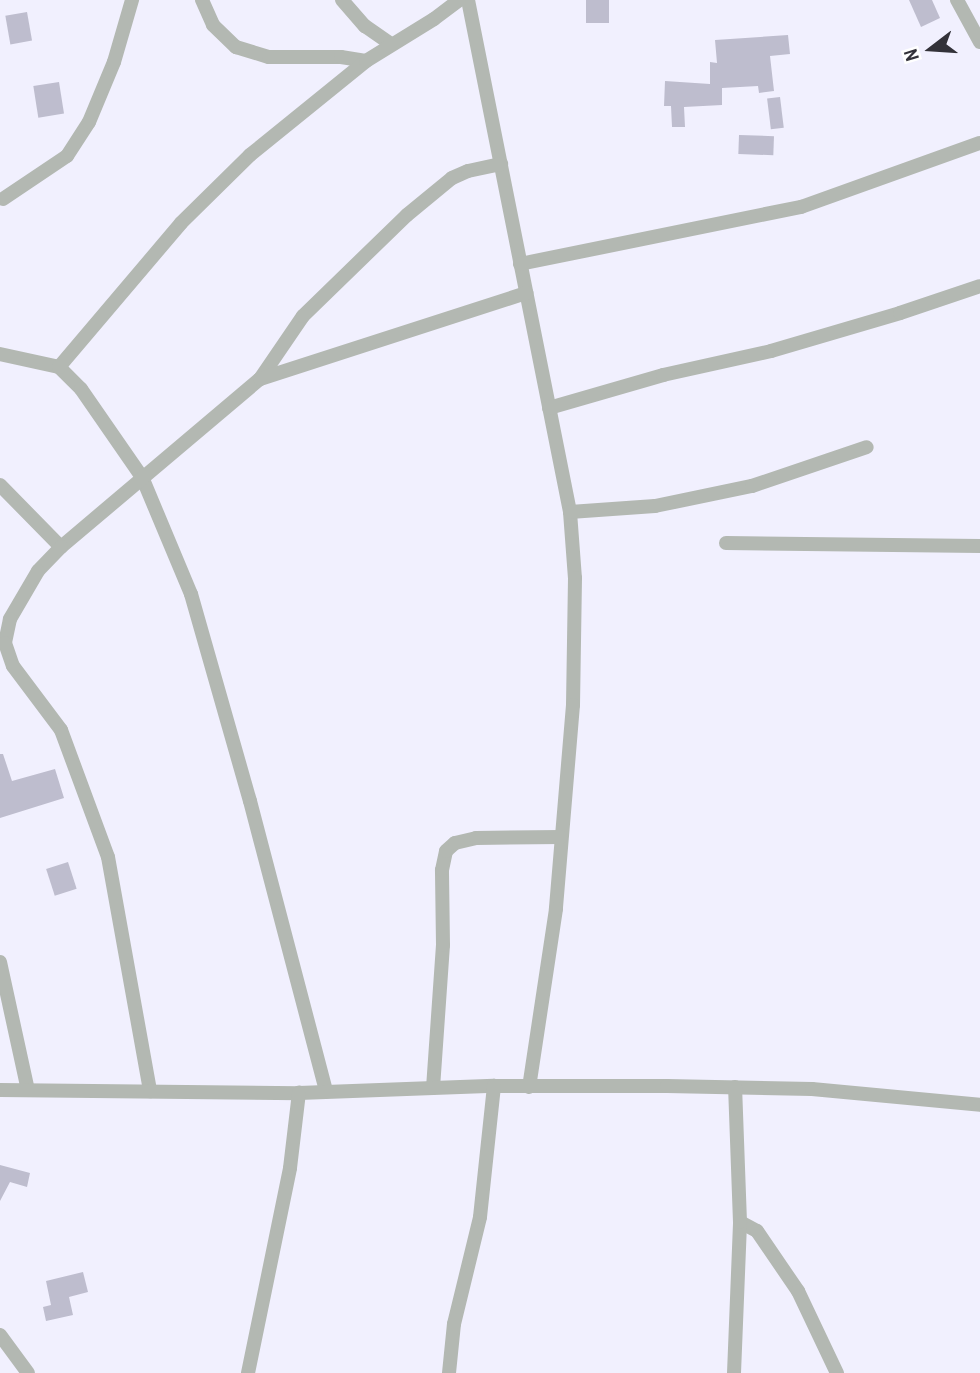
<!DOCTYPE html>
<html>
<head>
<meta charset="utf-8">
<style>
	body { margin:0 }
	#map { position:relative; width:980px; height:1373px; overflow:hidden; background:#f1f0fe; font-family:"Archivo Narrow",sans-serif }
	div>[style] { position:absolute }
	.building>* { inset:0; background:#bebdce; transform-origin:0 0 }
	.street>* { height:14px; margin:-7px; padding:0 7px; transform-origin:7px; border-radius:7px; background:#b3b8b2 }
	span { translate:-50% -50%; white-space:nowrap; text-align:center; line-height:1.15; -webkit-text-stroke:5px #fff; paint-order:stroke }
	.north { position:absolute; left:896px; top:14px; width:70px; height:70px; -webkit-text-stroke:5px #fff; paint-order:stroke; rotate:253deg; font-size:19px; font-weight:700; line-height:28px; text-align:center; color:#333239 }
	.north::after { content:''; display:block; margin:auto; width:24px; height:32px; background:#333239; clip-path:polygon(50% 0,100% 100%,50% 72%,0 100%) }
</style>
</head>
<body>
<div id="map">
	<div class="building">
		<i style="left:586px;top:0;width:23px;height:23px"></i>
		<i style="clip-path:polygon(909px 0,932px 0,940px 18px,921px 27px)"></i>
		<i style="left:27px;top:12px;width:29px;height:22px;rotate:80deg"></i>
		<i style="clip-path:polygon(788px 35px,790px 54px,770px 56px,774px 91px,759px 93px,758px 86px,722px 88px,722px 105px,684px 107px,685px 127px,672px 127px,671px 106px,664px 106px,665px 81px,710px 84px,710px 62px,717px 63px,715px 40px)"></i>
		<i style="left:59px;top:82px;width:32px;height:26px;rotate:81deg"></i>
		<i style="left:780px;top:97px;width:31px;height:13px;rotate:83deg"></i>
		<i style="left:739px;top:135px;width:35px;height:19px;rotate:2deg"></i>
		<i style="clip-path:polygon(0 754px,3px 754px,12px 781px,55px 769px,64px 798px,0 818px)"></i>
		<i style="left:68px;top:862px;width:28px;height:23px;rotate:72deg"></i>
		<i style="clip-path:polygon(0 1165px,30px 1173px,27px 1187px,10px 1182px,0 1201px)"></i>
		<i style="clip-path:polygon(83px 1272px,88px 1292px,69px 1297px,73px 1315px,46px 1321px,43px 1307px,51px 1305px,46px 1281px)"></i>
	</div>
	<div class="street">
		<i style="left:202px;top:0;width:27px;rotate:66deg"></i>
		<i style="left:213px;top:25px;width:32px;rotate:44deg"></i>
		<i style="left:236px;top:47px;width:34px;rotate:17deg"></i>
		<i style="left:269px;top:57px;width:72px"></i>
		<i style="left:341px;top:57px;width:25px;rotate:9deg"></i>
		<i style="left:342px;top:0;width:35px;rotate:49deg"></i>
		<i style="left:365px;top:26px;width:32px;rotate:35deg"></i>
		<i style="left:468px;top:0;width:522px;rotate:78.73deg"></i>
		<i style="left:570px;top:512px;width:66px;rotate:85.7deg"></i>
		<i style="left:575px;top:578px;width:127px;rotate:90.9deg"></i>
		<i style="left:573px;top:705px;width:205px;rotate:94.8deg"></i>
		<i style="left:556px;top:909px;width:180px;rotate:98.6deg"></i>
		<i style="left:957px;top:0;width:48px;rotate:61.3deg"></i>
		<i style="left:3px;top:199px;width:77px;rotate:-33.9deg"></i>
		<i style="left:67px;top:156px;width:40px;rotate:-57.1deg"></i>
		<i style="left:89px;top:122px;width:65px;rotate:-67.4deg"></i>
		<i style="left:114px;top:62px;width:65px;rotate:-73.8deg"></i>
		<i style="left:520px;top:264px;width:287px;rotate:-11.5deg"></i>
		<i style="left:801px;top:207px;width:190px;rotate:-19.7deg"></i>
		<i style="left:0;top:354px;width:60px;rotate:12.4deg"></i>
		<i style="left:59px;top:367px;width:31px;rotate:45deg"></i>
		<i style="left:81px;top:389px;width:107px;rotate:55.3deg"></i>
		<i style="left:142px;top:477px;width:127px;rotate:67.3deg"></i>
		<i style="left:191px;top:594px;width:215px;rotate:74.1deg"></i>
		<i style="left:250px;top:801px;width:300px;rotate:75.3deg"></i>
		<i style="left:59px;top:367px;width:189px;rotate:-49.7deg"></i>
		<i style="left:181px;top:223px;width:97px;rotate:-44.6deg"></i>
		<i style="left:250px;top:155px;width:149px;rotate:-39deg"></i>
		<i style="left:366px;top:61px;width:80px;rotate:-31.7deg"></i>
		<i style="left:434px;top:19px;width:31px;rotate:-37deg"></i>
		<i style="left:260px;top:379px;width:76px;rotate:-55.7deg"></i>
		<i style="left:303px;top:316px;width:145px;rotate:-44.2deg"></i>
		<i style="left:407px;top:215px;width:58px;rotate:-39.4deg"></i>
		<i style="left:452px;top:178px;width:17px;rotate:-24deg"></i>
		<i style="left:468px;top:171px;width:34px;rotate:-12deg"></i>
		<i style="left:549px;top:408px;width:119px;rotate:-16.1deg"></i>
		<i style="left:663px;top:375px;width:111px;rotate:-12.5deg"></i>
		<i style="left:771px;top:351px;width:134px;rotate:-16.4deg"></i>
		<i style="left:900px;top:313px;width:84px;rotate:-18.6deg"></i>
		<i style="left:0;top:485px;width:87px;rotate:45.5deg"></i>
		<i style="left:61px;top:547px;width:260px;rotate:-40.2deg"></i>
		<i style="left:260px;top:379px;width:280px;rotate:-17.9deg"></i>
		<i style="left:570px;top:512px;width:85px;rotate:-4deg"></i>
		<i style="left:655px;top:506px;width:99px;rotate:-11.7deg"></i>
		<i style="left:752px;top:486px;width:121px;rotate:-18.7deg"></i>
		<i style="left:726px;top:543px;width:254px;rotate:0.7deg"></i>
		<i style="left:61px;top:547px;width:33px;rotate:134deg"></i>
		<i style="left:38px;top:571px;width:56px;rotate:120.3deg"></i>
		<i style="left:10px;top:619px;width:25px;rotate:102deg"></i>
		<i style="left:5px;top:643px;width:24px;rotate:71deg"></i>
		<i style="left:13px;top:666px;width:80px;rotate:53.1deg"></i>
		<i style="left:61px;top:730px;width:135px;rotate:69.7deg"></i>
		<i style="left:108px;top:857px;width:238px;rotate:79.8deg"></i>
		<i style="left:0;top:962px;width:131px;rotate:77.7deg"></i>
		<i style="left:433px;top:1088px;width:143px;rotate:-86deg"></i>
		<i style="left:443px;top:945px;width:75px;rotate:-90.8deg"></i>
		<i style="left:442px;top:870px;width:19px;rotate:-78deg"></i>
		<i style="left:446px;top:851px;width:12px;rotate:-42deg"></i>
		<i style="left:455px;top:843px;width:22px;rotate:-13deg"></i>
		<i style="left:476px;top:838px;width:85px;rotate:-0.7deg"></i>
		<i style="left:0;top:1090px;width:299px;rotate:0.6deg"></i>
		<i style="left:299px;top:1093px;width:195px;rotate:-2.1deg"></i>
		<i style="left:494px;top:1086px;width:173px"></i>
		<i style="left:667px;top:1086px;width:145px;rotate:1.2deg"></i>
		<i style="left:812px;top:1089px;width:169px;rotate:5.4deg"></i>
		<i style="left:740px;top:1222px;width:19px;rotate:28deg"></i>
		<i style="left:757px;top:1231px;width:73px;rotate:55.7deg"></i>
		<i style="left:798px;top:1291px;width:91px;rotate:64.6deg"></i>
		<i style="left:0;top:1335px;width:47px;rotate:53.6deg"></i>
		<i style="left:248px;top:1373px;width:209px;rotate:-78.4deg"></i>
		<i style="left:290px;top:1168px;width:76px;rotate:-83.2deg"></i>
		<i style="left:449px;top:1373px;width:49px;rotate:-84.2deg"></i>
		<i style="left:454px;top:1324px;width:110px;rotate:-76.3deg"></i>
		<i style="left:480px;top:1217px;width:132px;rotate:-83.9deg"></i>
		<i style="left:734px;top:1373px;width:151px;rotate:-87.7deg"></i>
		<i style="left:740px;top:1222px;width:135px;rotate:-92.1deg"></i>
	</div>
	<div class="north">N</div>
</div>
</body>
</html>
